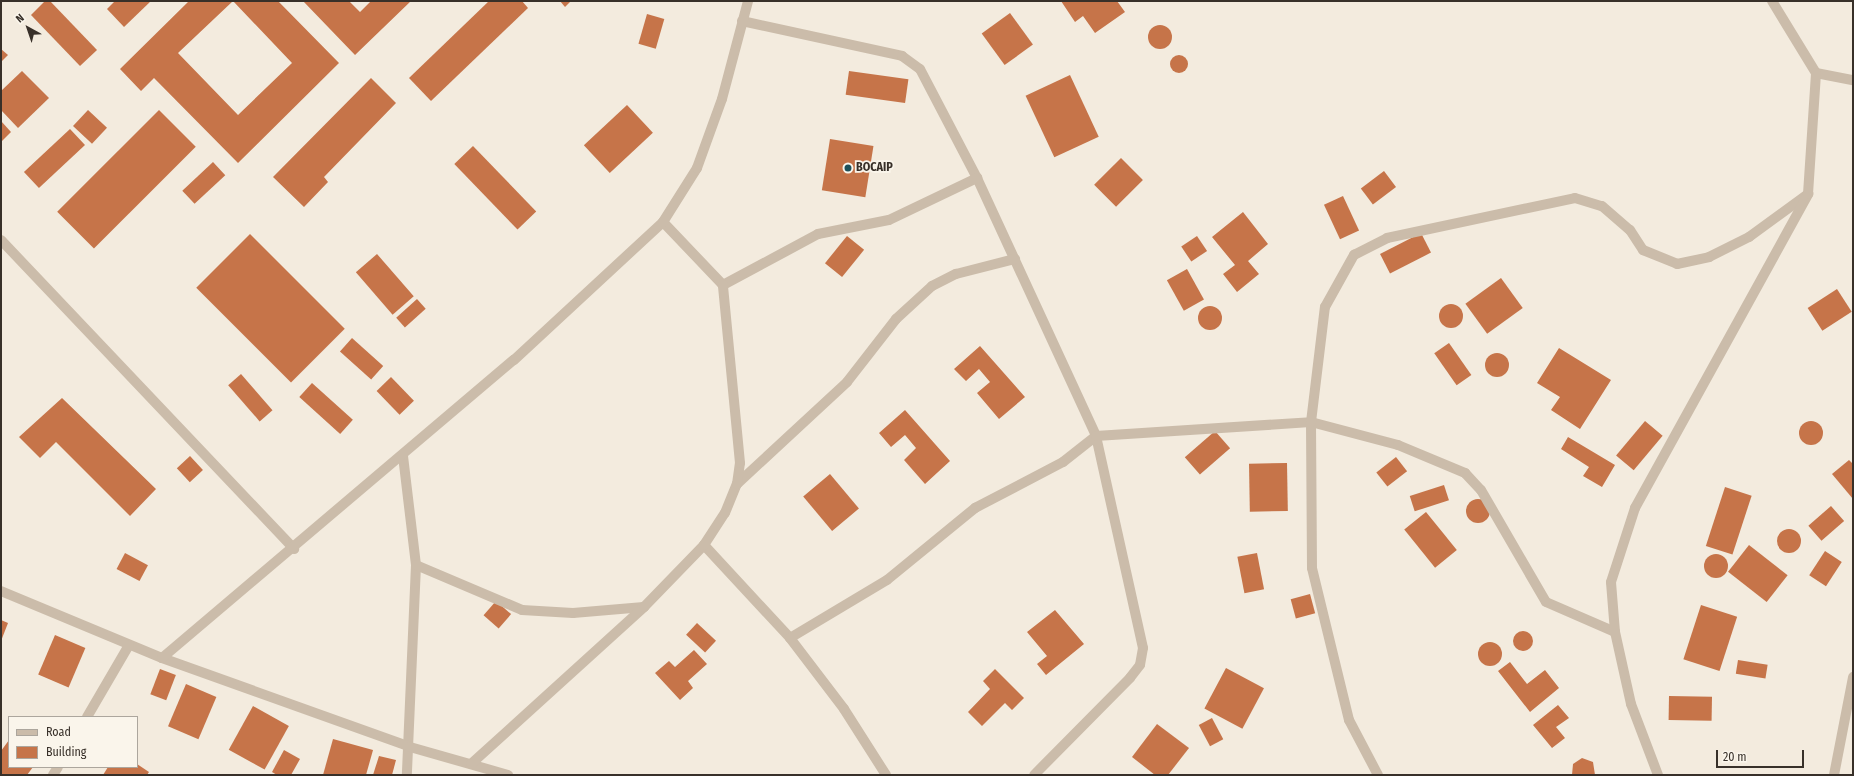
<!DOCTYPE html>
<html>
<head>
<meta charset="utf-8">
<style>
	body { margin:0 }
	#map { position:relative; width:1854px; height:776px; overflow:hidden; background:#f3ebde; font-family:"Fira Sans Condensed",sans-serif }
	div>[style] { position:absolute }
	.building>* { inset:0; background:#c67449; transform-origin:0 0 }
	.round { border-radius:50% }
	.minor>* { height:10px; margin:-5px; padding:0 5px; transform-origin:5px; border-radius:5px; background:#cbbcaa }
	.dots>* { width:11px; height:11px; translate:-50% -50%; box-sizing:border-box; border:2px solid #faf5eb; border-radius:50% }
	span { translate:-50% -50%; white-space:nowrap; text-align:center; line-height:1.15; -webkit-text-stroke:3.5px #faf5eb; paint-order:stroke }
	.poi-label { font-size:12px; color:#383029; font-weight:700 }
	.left { translate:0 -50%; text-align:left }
	.frame { position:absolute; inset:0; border:2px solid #383029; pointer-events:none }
	.legend { position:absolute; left:8px; top:716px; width:130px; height:52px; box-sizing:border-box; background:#faf5eb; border:1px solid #aca69d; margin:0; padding:5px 7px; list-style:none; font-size:12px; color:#383029 }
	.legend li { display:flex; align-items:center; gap:8px; height:20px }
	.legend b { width:20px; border:1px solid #aca69d }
	.north { position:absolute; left:8px; top:8px; width:40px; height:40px; -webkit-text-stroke:3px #faf5eb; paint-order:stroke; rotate:320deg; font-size:11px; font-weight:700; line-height:16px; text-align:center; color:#383029 }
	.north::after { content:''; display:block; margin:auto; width:14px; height:18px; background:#383029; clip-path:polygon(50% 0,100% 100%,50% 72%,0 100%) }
	.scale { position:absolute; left:1716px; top:750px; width:88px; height:18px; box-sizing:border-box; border:2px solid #383029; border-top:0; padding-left:5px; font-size:12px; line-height:14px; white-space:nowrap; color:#383029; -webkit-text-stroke:3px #faf5eb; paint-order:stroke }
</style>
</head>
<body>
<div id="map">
	<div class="building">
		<i style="clip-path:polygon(45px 1px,50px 1px,97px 50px,80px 66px,31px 15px)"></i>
		<i style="clip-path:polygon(115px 1px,151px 1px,124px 27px,107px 9px)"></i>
		<i style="clip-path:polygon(evenodd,189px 1px,278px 1px,339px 63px,238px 163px,154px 78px,141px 91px,120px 69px,189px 1px,233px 1px,292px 63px,238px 115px,178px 53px,233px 1px)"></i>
		<i style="clip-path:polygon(303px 1px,349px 1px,360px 12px,371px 1px,411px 1px,355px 55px)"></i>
		<i style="clip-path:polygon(489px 1px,522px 1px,528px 8px,431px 101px,409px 78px)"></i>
		<i style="clip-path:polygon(560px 1px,571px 1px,565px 7px)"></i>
		<i style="clip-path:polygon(1061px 1px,1117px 1px,1125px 12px,1095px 33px,1083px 16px,1075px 22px)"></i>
		<i style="left:1010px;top:13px;width:39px;height:35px;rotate:54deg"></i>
		<i style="left:647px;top:14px;width:18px;height:31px;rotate:16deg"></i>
		<i class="round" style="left:1148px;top:25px;width:24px;height:24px"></i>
		<i style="clip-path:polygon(1px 49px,8px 55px,1px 62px)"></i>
		<i class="round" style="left:1170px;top:55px;width:18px;height:18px"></i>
		<i style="clip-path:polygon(22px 71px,49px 98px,18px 128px,1px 110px,1px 91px)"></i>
		<i style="left:849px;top:71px;width:60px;height:24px;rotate:8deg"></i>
		<i style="left:1070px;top:75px;width:68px;height:49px;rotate:65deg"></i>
		<i style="clip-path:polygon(371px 78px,396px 103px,324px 177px,328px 182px,304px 207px,273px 177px)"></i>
		<i style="left:627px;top:105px;width:38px;height:59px;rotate:47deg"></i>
		<i style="left:88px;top:110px;width:26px;height:22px;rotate:43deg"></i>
		<i style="left:159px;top:110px;width:52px;height:144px;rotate:45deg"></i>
		<i style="clip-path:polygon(1px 121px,11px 132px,1px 142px)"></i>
		<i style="left:70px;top:129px;width:22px;height:63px;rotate:47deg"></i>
		<i style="left:830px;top:139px;width:44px;height:52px;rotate:9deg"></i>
		<i style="left:473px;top:146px;width:91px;height:26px;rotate:46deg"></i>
		<i style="left:1121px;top:158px;width:31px;height:38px;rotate:45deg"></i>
		<i style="left:213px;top:162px;width:18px;height:42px;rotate:47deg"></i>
		<i style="left:1384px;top:171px;width:20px;height:29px;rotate:53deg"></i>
		<i style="left:1343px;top:196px;width:38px;height:21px;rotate:65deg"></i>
		<i style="clip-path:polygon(1243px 212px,1268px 244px,1248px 261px,1259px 274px,1237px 292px,1223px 274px,1235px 265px,1212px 237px)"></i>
		<i style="left:1421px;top:233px;width:22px;height:46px;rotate:63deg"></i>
		<i style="left:250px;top:234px;width:134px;height:76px;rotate:45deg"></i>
		<i style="left:847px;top:236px;width:22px;height:35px;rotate:39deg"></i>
		<i style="left:1197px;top:236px;width:18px;height:19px;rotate:56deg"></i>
		<i style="left:377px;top:254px;width:56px;height:28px;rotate:49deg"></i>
		<i style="left:1187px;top:269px;width:35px;height:23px;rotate:61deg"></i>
		<i style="left:1501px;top:278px;width:37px;height:44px;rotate:54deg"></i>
		<i style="left:1837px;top:289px;width:27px;height:35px;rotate:57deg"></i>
		<i style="left:417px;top:299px;width:13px;height:28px;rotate:48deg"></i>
		<i class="round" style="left:1439px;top:304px;width:24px;height:24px"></i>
		<i class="round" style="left:1198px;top:306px;width:24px;height:24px"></i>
		<i style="left:352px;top:338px;width:42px;height:18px;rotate:42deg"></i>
		<i style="left:1449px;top:343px;width:39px;height:18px;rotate:55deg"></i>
		<i style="clip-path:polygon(980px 346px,1025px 397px,999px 419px,977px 393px,990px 382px,979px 369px,966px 381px,954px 369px)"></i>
		<i style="clip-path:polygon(1559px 348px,1611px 380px,1580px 429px,1551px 410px,1560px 397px,1537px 383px)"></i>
		<i class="round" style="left:1485px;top:353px;width:24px;height:24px"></i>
		<i style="left:241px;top:374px;width:48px;height:17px;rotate:49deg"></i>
		<i style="left:391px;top:377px;width:33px;height:20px;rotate:46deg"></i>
		<i style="left:312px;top:383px;width:55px;height:19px;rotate:42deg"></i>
		<i style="clip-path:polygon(62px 398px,156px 489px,130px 516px,56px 442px,40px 458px,19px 437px)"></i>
		<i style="clip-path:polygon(905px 410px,950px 461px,925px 484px,904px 460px,916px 448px,905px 435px,891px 447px,879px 433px)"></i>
		<i class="round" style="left:1799px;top:421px;width:24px;height:24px"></i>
		<i style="left:1645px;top:421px;width:23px;height:45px;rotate:40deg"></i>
		<i style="left:1215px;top:431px;width:23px;height:40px;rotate:49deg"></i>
		<i style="clip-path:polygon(1568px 437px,1615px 465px,1602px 487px,1583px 476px,1589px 467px,1561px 449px)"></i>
		<i style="left:190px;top:456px;width:19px;height:18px;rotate:47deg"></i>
		<i style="left:1396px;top:457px;width:18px;height:25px;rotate:52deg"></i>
		<i style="clip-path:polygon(1849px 460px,1853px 464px,1853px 499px,1832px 474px)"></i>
		<i style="left:1287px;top:463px;width:48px;height:38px;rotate:89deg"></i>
		<i style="left:830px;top:474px;width:45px;height:35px;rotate:50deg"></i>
		<i style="left:1444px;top:485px;width:16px;height:36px;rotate:72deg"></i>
		<i style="left:1725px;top:487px;width:28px;height:62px;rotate:18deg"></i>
		<i class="round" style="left:1466px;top:499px;width:24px;height:24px"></i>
		<i style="left:1831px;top:506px;width:20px;height:30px;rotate:49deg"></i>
		<i style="left:1426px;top:512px;width:49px;height:28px;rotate:51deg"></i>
		<i class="round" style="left:1777px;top:529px;width:24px;height:24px"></i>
		<i style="left:1749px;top:545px;width:49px;height:34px;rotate:38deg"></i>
		<i style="left:1825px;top:551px;width:20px;height:29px;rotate:33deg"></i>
		<i style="left:125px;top:553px;width:26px;height:18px;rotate:28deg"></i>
		<i style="left:1257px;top:553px;width:37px;height:20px;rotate:79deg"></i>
		<i class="round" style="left:1704px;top:554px;width:24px;height:24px"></i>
		<i style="left:1310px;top:594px;width:20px;height:20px;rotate:75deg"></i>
		<i style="left:496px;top:601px;width:20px;height:19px;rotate:41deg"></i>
		<i style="left:1701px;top:605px;width:38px;height:57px;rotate:18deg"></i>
		<i style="clip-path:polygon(1055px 610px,1084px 644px,1046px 675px,1037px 664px,1047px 656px,1027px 632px)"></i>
		<i style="clip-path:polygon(1px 620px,8px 623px,1px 641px)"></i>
		<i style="left:697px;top:623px;width:26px;height:16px;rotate:43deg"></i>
		<i class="round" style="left:1513px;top:631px;width:20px;height:20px"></i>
		<i style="left:55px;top:635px;width:33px;height:43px;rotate:23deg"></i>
		<i class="round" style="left:1478px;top:642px;width:24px;height:24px"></i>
		<i style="clip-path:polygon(694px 650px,707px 664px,688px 681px,693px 688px,680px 700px,655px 673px,669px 661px,675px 667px)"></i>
		<i style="left:1738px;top:660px;width:30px;height:14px;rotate:9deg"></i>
		<i style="clip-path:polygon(1510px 662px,1527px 684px,1545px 670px,1559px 688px,1530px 712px,1498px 671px)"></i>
		<i style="left:1226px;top:668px;width:43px;height:46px;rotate:28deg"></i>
		<i style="left:160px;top:669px;width:17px;height:27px;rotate:21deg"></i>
		<i style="clip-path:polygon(995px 669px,1024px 698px,1012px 710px,1005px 703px,982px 726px,968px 712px,990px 689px,983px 681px)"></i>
		<i style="left:186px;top:684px;width:33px;height:46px;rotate:23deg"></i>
		<i style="left:1669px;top:696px;width:43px;height:24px;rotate:1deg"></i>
		<i style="clip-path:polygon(1558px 705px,1569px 718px,1556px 727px,1565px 738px,1552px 748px,1533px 725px)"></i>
		<i style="left:253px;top:706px;width:41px;height:50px;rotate:29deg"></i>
		<i style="left:1212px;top:718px;width:24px;height:15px;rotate:62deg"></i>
		<i style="clip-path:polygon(1157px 724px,1189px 748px,1168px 775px,1155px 775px,1132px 757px)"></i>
		<i style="clip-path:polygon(333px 739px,373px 750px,366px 775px,323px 775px)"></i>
		<i style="clip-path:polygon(9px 740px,9px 767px,33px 767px,27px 775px,1px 775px,1px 751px)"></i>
		<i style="clip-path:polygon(284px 750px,300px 759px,291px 775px,277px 775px,272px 772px)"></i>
		<i style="clip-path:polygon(379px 756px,396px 760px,392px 775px,373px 775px)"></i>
		<i style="clip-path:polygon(1582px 758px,1593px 762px,1595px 775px,1572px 775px,1573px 764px)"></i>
		<i style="clip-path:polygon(137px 764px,149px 772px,147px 775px,103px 775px,108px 767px)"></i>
	</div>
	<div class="minor">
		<i style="left:1772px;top:1px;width:84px;rotate:58.6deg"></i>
		<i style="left:1816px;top:73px;width:38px;rotate:11deg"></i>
		<i style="left:742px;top:21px;width:164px;rotate:12.3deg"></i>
		<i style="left:902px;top:56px;width:22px;rotate:36deg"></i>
		<i style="left:920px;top:69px;width:123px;rotate:62.4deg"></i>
		<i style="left:977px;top:178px;width:284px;rotate:65.2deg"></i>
		<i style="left:1096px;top:436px;width:217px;rotate:77.5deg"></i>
		<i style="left:1143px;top:648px;width:17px;rotate:100deg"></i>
		<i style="left:1140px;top:665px;width:16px;rotate:128deg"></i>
		<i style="left:1130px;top:678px;width:136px;rotate:134.7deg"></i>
		<i style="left:663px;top:222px;width:87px;rotate:46.4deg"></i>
		<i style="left:723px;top:285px;width:108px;rotate:-28.2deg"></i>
		<i style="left:818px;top:234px;width:72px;rotate:-11.2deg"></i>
		<i style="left:889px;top:220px;width:98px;rotate:-25.5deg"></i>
		<i style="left:1px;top:240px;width:426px;rotate:46.5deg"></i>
		<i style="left:403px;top:456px;width:110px;rotate:83.2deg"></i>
		<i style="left:416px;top:565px;width:210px;rotate:92.5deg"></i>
		<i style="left:737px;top:484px;width:150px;rotate:-42.8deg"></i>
		<i style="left:847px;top:382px;width:80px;rotate:-52.1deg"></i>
		<i style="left:896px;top:319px;width:49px;rotate:-42.5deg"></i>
		<i style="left:932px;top:286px;width:27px;rotate:-27deg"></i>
		<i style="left:956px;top:274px;width:61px;rotate:-14.3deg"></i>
		<i style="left:704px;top:545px;width:127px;rotate:47.2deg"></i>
		<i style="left:790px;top:638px;width:89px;rotate:52.7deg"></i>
		<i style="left:844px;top:709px;width:78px;rotate:57.5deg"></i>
		<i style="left:416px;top:565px;width:115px;rotate:23deg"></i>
		<i style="left:522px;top:610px;width:51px;rotate:3.4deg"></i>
		<i style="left:573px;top:613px;width:71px;rotate:-4.8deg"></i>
		<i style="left:1px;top:591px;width:174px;rotate:22.6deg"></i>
		<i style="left:162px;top:658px;width:263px;rotate:19.7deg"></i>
		<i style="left:410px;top:747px;width:102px;rotate:15.9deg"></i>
		<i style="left:790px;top:638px;width:113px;rotate:-30.9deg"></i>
		<i style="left:887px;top:580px;width:114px;rotate:-39.3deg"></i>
		<i style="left:975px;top:508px;width:99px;rotate:-27.6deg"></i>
		<i style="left:1063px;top:462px;width:42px;rotate:-38.2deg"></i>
		<i style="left:1096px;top:436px;width:215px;rotate:-3.7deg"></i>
		<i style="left:1311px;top:422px;width:90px;rotate:14.8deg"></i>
		<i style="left:1398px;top:445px;width:73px;rotate:22.7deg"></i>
		<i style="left:1465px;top:473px;width:23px;rotate:47deg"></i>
		<i style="left:1481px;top:490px;width:129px;rotate:59.9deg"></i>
		<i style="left:1546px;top:602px;width:75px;rotate:23.5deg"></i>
		<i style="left:162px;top:658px;width:461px;rotate:-40.3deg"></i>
		<i style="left:514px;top:360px;width:203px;rotate:-42.8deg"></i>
		<i style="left:663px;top:222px;width:64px;rotate:-57.8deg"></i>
		<i style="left:697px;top:168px;width:73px;rotate:-70.1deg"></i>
		<i style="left:722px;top:99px;width:101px;rotate:-75.1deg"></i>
		<i style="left:87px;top:717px;width:83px;rotate:-59.7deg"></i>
		<i style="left:471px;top:764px;width:234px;rotate:-42.2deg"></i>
		<i style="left:644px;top:607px;width:86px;rotate:-45.9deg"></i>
		<i style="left:704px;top:545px;width:38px;rotate:-57deg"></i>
		<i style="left:725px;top:513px;width:31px;rotate:-68deg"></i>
		<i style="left:737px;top:484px;width:21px;rotate:-82deg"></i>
		<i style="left:740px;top:463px;width:179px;rotate:-95.5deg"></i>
		<i style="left:53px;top:775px;width:9px;rotate:-58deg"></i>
		<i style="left:1378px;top:775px;width:62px;rotate:-117.8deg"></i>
		<i style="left:1349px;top:720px;width:156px;rotate:-103.7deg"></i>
		<i style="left:1312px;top:568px;width:146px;rotate:-90.4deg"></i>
		<i style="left:1311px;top:422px;width:116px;rotate:-83.1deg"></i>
		<i style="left:1325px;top:307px;width:60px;rotate:-60.9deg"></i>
		<i style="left:1354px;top:255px;width:37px;rotate:-27deg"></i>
		<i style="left:1387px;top:238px;width:192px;rotate:-12deg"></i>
		<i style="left:1575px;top:198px;width:28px;rotate:17deg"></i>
		<i style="left:1602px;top:206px;width:37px;rotate:41deg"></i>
		<i style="left:1630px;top:230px;width:24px;rotate:57deg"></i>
		<i style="left:1643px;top:250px;width:37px;rotate:22deg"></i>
		<i style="left:1677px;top:264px;width:33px;rotate:-12deg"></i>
		<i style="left:1709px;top:257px;width:45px;rotate:-26.6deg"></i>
		<i style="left:1749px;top:237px;width:73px;rotate:-36.1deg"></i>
		<i style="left:1658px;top:775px;width:76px;rotate:-110.8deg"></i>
		<i style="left:1631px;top:704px;width:74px;rotate:-102.5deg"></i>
		<i style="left:1615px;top:632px;width:50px;rotate:-94.6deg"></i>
		<i style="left:1611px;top:582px;width:78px;rotate:-72deg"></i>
		<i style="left:1635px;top:508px;width:359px;rotate:-61.1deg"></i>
		<i style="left:1808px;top:194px;width:121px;rotate:-86.2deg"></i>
		<i style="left:1834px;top:775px;width:100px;rotate:-79deg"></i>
	</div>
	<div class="dots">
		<i style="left:848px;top:168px;background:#1e505a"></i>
	</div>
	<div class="poi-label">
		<span class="left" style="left:856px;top:168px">BOCAIP</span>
	</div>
	<div class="frame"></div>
	<ul class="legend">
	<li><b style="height:5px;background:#cbbcaa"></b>Road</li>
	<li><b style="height:11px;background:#c67449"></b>Building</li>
	</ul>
	<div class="north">N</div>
	<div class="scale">20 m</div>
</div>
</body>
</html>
